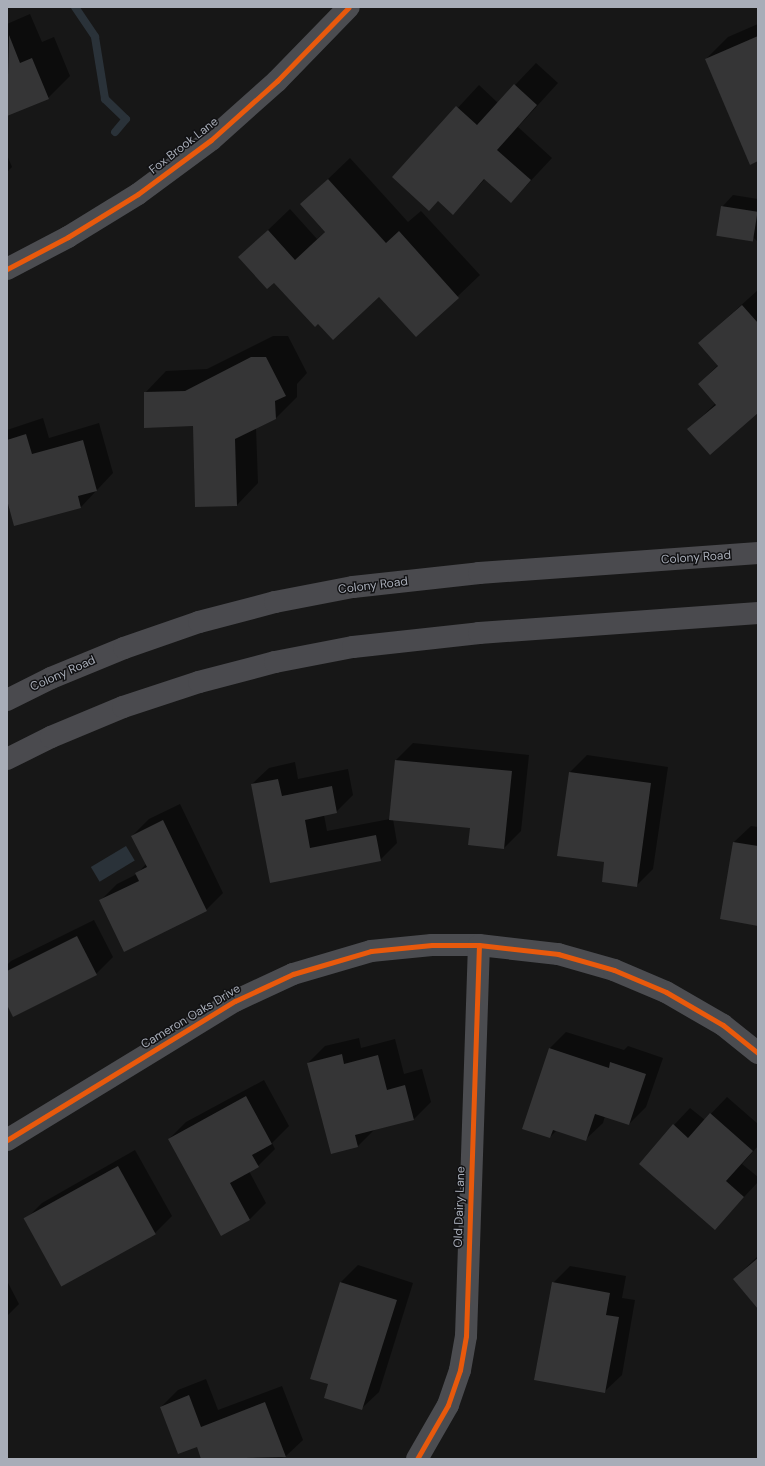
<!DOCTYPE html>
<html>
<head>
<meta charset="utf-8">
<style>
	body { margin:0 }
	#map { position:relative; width:765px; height:1466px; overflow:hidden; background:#171717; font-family:"DM Sans",sans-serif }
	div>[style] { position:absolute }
	.water>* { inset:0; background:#2a3239; transform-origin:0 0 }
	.shadow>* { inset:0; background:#0007 }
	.stream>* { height:8px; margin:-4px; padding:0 4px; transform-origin:4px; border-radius:4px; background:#2a3239 }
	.building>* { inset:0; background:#353536; transform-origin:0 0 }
	.street>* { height:22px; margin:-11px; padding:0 11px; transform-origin:11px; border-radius:11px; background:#4b4c50 }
	.secondary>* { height:22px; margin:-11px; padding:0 11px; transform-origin:11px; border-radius:11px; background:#4a4a4e }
	.cycleway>* { height:5px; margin:-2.5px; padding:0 2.5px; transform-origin:2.5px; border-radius:2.5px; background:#e8590c }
	span { translate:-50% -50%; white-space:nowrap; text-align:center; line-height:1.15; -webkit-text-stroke:3px #111113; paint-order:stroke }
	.street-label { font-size:12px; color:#a8adb8 }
	.frame { position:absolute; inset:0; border:8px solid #a8adb8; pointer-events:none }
</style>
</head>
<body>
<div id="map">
	<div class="water">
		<i style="left:126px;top:846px;width:17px;height:41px;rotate:59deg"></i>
	</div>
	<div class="shadow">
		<i style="clip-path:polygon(30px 14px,42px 42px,54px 37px,70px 76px,48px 98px,7px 115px,7px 24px)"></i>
		<i style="clip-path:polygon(758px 24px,758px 160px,706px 59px,728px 37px)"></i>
		<i style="clip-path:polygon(536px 63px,558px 83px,518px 127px,552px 158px,511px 202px,485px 179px,453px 213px,438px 200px,394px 177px,479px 85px,498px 103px)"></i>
		<i style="clip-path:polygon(7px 155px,12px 167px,7px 172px)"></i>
		<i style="clip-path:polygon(350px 158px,408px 222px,421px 211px,480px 275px,416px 336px,379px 295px,319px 323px,274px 281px,240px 257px,290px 209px,317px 239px,326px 231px,302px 204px)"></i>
		<i style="clip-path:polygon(733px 195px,758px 199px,758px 242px,722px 207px)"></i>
		<i style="clip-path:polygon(758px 290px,758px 411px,689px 429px,716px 403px,699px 384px,718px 365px,699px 343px)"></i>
		<i style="clip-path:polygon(273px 336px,288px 336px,307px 373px,297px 384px,297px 397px,275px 419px,256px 428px,258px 483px,237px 505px,194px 425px,145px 393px,166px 371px,207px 369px)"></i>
		<i style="clip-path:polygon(43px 418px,49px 438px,99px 423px,113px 473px,81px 507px,7px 496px,7px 430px)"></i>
		<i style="clip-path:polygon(413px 743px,529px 755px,521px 831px,504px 848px,471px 827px,393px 819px,397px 843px,380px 860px,271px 882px,252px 784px,269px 768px,295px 762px,298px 779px,348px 769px,353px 795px,336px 812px,324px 815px,327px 831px,390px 819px,396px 760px)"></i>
		<i style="clip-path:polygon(587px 755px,668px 767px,653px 869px,636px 886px,605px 862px,558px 855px,570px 772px)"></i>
		<i style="clip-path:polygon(180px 804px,223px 893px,206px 910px,100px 901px,117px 884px,137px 874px,146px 864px,132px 836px,149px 819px)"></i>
		<i style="clip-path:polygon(751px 826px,758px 827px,758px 925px,734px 842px)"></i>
		<i style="clip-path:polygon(94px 920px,113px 957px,96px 974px,7px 1003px,7px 965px,11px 961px)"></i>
		<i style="clip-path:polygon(566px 1032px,624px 1050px,628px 1046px,663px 1058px,646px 1107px,629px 1124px,605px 1116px,603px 1123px,586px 1139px,557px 1130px,550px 1137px,549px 1049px)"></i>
		<i style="clip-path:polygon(359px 1038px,361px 1048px,395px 1039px,404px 1074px,422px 1069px,431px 1102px,414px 1119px,375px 1129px,358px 1146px,308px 1063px,325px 1046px)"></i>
		<i style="clip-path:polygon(264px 1080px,289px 1126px,272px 1143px,275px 1149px,258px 1166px,249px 1171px,266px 1203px,249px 1220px,169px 1139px,186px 1122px)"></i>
		<i style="clip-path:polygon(727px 1097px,758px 1124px,758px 1146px,742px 1164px,758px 1177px,758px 1182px,715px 1228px,674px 1125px,690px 1108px,705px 1120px)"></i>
		<i style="clip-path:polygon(135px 1150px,172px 1216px,155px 1233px,25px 1220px,42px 1203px)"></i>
		<i style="clip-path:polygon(758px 1256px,758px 1308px,734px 1279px)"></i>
		<i style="clip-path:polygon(358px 1265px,413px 1283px,379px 1392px,362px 1408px,329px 1384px,341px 1282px)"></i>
		<i style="clip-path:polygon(570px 1266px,626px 1276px,622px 1298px,635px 1300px,622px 1375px,605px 1391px,553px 1283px)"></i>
		<i style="clip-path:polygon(7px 1281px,19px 1304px,7px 1316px)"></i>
		<i style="clip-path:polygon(206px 1379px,218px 1410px,282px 1386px,303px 1440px,286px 1456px,279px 1459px,202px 1459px,197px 1446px,161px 1407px,178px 1390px)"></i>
	</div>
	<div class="stream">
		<i style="left:75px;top:7px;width:36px;rotate:56deg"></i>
		<i style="left:95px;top:37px;width:63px;rotate:80.8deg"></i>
		<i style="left:105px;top:99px;width:29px;rotate:44deg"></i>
		<i style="left:126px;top:119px;width:17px;rotate:130deg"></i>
	</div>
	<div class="building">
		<i style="clip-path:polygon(9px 35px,20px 63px,32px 58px,49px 99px,7px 116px)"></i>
		<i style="clip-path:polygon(758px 36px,758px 161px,750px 165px,705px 59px)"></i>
		<i style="clip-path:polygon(514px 84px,537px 105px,497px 150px,531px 180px,511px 203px,484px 179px,453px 215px,438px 201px,429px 211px,392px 177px,456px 106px,477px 125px)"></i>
		<i style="clip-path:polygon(328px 179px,386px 243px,399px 231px,459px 298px,416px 337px,379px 297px,333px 340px,318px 324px,315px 327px,274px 283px,267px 289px,238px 257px,268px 230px,295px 260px,325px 232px,300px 204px)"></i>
		<i style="left:721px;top:206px;width:37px;height:30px;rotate:9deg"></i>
		<i style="clip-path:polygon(742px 305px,758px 323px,758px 413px,710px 455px,687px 429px,716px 405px,698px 384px,718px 366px,698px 343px)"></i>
		<i style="clip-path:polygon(251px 357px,266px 357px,286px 396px,275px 401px,276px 419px,235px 439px,237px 506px,195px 507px,193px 426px,144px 428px,144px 392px,185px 391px)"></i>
		<i style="clip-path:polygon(26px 434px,32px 454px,83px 440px,97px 491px,78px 496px,81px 508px,14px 526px,7px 500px,7px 440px)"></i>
		<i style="clip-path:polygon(395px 760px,512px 771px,504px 849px,468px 845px,470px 828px,389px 820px)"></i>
		<i style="clip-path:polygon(569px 772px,651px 783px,637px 887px,602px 882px,604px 862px,557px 856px)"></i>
		<i style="clip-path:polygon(278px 779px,282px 796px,332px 786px,337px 813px,305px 820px,310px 848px,376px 835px,381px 861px,270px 883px,251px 784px)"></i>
		<i style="clip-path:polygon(163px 820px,207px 911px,124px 952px,99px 900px,139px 881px,135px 873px,147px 867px,131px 836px)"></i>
		<i style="clip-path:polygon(733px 842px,758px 846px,758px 926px,720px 919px)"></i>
		<i style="clip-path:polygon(77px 936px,97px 975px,13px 1017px,7px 1005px,7px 971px)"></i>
		<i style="clip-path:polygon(549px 1048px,609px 1068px,610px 1062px,646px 1074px,629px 1125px,595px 1114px,586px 1141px,553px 1130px,550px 1138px,522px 1129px)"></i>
		<i style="clip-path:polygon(342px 1054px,344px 1064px,378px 1055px,387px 1090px,405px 1085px,414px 1120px,355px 1135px,358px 1147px,331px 1154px,307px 1063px)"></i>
		<i style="clip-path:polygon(246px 1096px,272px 1144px,252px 1155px,259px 1167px,230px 1183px,250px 1220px,221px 1236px,168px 1139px)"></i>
		<i style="clip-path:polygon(710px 1113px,753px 1151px,726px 1181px,744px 1197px,715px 1230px,639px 1164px,673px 1124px,688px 1138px)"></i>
		<i style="left:118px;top:1166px;width:78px;height:108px;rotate:61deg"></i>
		<i style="clip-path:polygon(758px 1258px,758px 1309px,733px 1279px)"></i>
		<i style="clip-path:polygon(340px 1282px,397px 1300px,362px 1410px,324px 1398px,328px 1384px,310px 1379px)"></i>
		<i style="clip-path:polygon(552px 1282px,610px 1293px,606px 1315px,619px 1317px,605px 1393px,534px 1380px)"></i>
		<i style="clip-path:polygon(189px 1395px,201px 1427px,265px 1402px,286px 1457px,201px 1459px,197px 1447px,178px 1454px,160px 1407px)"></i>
	</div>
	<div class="street">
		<i style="left:7px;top:269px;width:69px;rotate:-27.7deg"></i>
		<i style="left:68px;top:237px;width:82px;rotate:-31.6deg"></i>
		<i style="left:138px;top:194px;width:91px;rotate:-36.5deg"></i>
		<i style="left:211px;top:140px;width:89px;rotate:-41.8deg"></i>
		<i style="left:277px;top:81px;width:103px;rotate:-45.8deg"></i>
		<i style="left:7px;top:1140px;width:267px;rotate:-31.4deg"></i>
		<i style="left:235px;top:1001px;width:64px;rotate:-25deg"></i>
		<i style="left:293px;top:974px;width:81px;rotate:-16.4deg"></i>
		<i style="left:371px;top:951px;width:61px;rotate:-5.6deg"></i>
		<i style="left:432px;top:945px;width:47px"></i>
		<i style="left:479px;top:945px;width:80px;rotate:6.5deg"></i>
		<i style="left:558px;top:954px;width:58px;rotate:15.9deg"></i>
		<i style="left:614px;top:970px;width:56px;rotate:22.9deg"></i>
		<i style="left:666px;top:992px;width:66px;rotate:30.1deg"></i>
		<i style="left:723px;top:1025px;width:45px;rotate:38.7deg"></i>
		<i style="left:417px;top:1459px;width:62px;rotate:-60.1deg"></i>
		<i style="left:448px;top:1405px;width:37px;rotate:-71deg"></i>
		<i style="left:460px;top:1370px;width:35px;rotate:-80deg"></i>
		<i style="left:466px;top:1336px;width:391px;rotate:-88.1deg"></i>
	</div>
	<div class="secondary">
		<i style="left:7px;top:700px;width:49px;rotate:-26.6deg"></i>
		<i style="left:51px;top:678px;width:79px;rotate:-22.3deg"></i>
		<i style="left:124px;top:648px;width:79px;rotate:-19.1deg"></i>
		<i style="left:199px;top:622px;width:79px;rotate:-14.7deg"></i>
		<i style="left:275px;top:602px;width:79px;rotate:-10.9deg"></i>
		<i style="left:353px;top:587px;width:127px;rotate:-6.3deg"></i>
		<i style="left:479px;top:573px;width:280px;rotate:-4.1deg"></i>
		<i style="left:7px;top:759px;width:49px;rotate:-26.6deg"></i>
		<i style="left:51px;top:737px;width:78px;rotate:-22.6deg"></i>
		<i style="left:123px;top:707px;width:80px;rotate:-18.2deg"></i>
		<i style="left:199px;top:682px;width:79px;rotate:-14.7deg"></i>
		<i style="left:275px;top:662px;width:79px;rotate:-10.9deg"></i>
		<i style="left:353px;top:647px;width:127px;rotate:-6.3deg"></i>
		<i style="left:479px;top:633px;width:280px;rotate:-4.1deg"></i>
	</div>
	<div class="cycleway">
		<i style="left:7px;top:269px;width:69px;rotate:-27.7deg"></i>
		<i style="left:68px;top:237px;width:82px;rotate:-31.6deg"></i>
		<i style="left:138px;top:194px;width:91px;rotate:-36.5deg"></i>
		<i style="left:211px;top:140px;width:89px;rotate:-41.8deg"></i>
		<i style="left:277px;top:81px;width:103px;rotate:-45.8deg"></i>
		<i style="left:7px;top:1140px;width:267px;rotate:-31.4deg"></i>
		<i style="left:235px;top:1001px;width:64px;rotate:-25deg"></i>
		<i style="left:293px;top:974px;width:81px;rotate:-16.4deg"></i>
		<i style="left:371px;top:951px;width:61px;rotate:-5.6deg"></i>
		<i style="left:432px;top:945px;width:47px"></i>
		<i style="left:479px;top:945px;width:80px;rotate:6.5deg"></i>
		<i style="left:558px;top:954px;width:58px;rotate:15.9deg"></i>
		<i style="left:614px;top:970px;width:56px;rotate:22.9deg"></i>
		<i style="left:666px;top:992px;width:66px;rotate:30.1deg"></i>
		<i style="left:723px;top:1025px;width:45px;rotate:38.7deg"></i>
		<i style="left:417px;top:1459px;width:62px;rotate:-60.1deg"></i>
		<i style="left:448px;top:1405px;width:37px;rotate:-71deg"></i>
		<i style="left:460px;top:1370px;width:35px;rotate:-80deg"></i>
		<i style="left:466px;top:1336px;width:391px;rotate:-88.1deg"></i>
	</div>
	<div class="street-label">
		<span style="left:184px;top:146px;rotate:-38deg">Fox Brook Lane</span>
		<span style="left:696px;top:558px;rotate:-4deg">Colony Road</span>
		<span style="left:373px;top:586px;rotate:-7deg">Colony Road</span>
		<span style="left:63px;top:674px;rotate:-24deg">Colony Road</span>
		<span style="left:191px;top:1017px;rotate:-31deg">Cameron Oaks Drive</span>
		<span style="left:460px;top:1207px;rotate:-88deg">Old Dairy Lane</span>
	</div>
	<div class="frame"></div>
</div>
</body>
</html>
